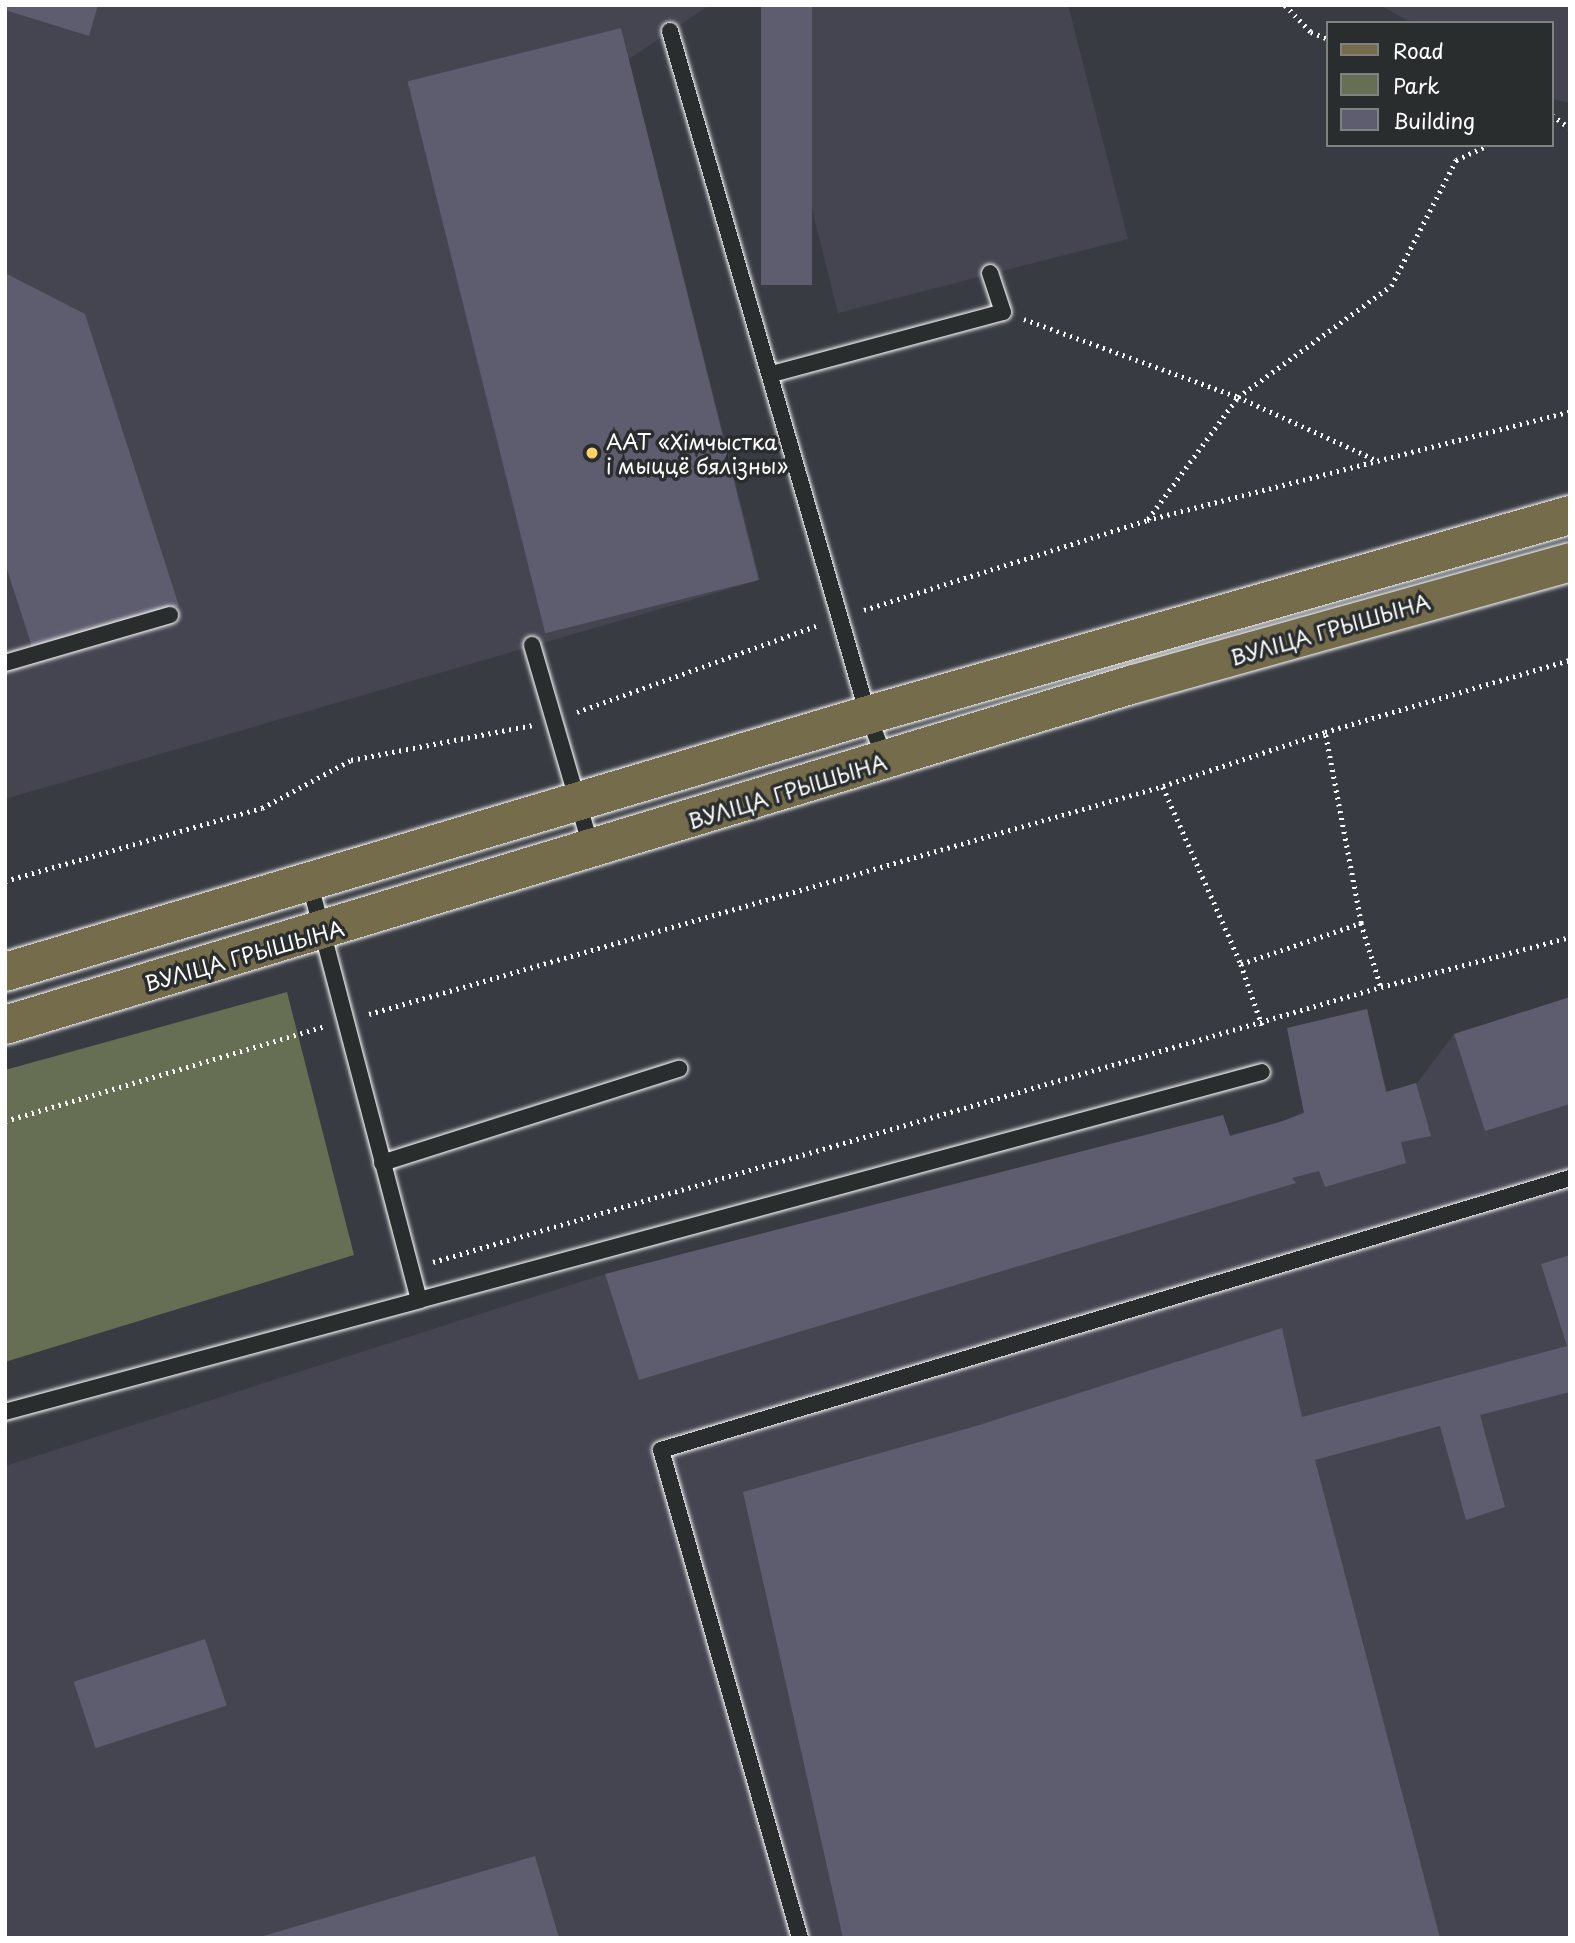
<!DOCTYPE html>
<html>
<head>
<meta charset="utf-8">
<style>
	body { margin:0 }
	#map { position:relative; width:1575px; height:1943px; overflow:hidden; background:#393b42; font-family:"Playpen Sans",sans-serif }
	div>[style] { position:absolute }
	.built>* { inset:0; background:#444550 }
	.green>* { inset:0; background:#666e54 }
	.building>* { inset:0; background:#5d5d6f; transform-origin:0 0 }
	.path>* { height:4.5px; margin-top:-2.25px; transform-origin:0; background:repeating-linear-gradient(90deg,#fff 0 2px,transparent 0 7px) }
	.roads { filter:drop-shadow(0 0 2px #fff) drop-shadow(0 0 2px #fff) }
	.lane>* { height:16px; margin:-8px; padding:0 8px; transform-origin:8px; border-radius:8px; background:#2a2d2e }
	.primary>* { height:38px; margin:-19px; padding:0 19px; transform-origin:19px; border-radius:19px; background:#746c4b }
	.dots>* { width:19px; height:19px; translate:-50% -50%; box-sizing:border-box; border:4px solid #2a2d2e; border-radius:50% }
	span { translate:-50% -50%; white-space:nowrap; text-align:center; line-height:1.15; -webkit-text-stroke:7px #2a2d2e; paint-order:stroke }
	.poi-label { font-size:21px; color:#fff }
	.left { translate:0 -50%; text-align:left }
	.street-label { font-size:21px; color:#fff }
	.frame { position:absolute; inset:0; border:7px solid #fff; pointer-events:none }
	.legend { position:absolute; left:1326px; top:21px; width:228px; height:126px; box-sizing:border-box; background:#2a2d2e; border:2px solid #7f8182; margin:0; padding:9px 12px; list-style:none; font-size:21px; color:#fff }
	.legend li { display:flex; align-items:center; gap:14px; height:35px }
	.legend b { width:35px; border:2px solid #7f8182 }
</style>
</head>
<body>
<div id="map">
	<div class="built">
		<i style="clip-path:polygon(5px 5px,719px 5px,705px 8px,629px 59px,760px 580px,5px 799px)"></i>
		<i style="clip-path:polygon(761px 5px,1068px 5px,1128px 239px,838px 313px)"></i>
		<i style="clip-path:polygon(1380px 5px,1570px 5px,1570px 103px,1552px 99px,1552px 23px,1412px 23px)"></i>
		<i style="clip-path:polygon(1570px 997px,1570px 1938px,5px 1938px,5px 1466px,605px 1274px,1223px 1115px,1230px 1135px,1280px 1122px,1304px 1112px,1287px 1028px,1367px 1009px,1387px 1092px,1417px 1083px,1454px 1034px)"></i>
	</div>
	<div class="green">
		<i style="clip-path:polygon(287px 992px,354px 1255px,5px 1362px,5px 1070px)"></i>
	</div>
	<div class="building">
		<i style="clip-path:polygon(5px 5px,98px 5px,89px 36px,5px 10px)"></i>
		<i style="left:761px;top:5px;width:51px;height:280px"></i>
		<i style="left:621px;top:28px;width:569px;height:220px;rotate:76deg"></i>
		<i style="clip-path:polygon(5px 273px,85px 314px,179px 606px,34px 653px,5px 563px)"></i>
		<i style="clip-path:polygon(1570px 997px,1570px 1104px,1485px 1131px,1454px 1034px)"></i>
		<i style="clip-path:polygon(1367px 1009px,1386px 1092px,1416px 1083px,1431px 1136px,1401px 1142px,1406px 1163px,1325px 1187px,1319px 1171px,1292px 1178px,1296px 1183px,639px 1380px,605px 1274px,1223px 1115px,1230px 1136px,1280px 1122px,1304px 1113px,1287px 1028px)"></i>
		<i style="clip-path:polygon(1570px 1255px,1570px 1392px,1480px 1415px,1505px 1507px,1466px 1520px,1440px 1426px,1315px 1460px,1440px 1938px,843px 1938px,743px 1492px,976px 1426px,1282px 1328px,1302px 1417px,1567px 1346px,1541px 1264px)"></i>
		<i style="left:205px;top:1639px;width:70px;height:138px;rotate:72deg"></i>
		<i style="clip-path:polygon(535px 1856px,559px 1938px,260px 1938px,260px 1937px)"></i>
	</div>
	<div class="path">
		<i style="left:1285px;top:5px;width:37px;rotate:46deg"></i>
		<i style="left:1311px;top:32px;width:18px;rotate:22deg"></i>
		<i style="left:1552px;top:115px;width:22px;rotate:36deg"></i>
		<i style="left:1024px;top:319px;width:228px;rotate:20deg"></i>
		<i style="left:1238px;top:397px;width:152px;rotate:24.5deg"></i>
		<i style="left:1148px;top:519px;width:152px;rotate:-53.6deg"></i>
		<i style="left:1238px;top:397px;width:189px;rotate:-36deg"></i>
		<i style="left:1391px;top:286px;width:142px;rotate:-62.7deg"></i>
		<i style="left:1456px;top:160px;width:35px;rotate:-25deg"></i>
		<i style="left:864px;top:610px;width:297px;rotate:-17.6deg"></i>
		<i style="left:1147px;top:520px;width:437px;rotate:-14.4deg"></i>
		<i style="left:577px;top:712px;width:254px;rotate:-19.8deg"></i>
		<i style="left:1163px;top:787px;width:193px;rotate:66.2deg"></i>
		<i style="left:1241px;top:964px;width:127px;rotate:-18.9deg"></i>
		<i style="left:1361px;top:923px;width:194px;rotate:-100.7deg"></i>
		<i style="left:5px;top:881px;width:267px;rotate:-15.9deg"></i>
		<i style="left:262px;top:808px;width:101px;rotate:-28.3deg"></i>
		<i style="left:351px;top:760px;width:184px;rotate:-10.9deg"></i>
		<i style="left:1361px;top:923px;width:67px;rotate:72.6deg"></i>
		<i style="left:1241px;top:964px;width:65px;rotate:71deg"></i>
		<i style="left:369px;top:1014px;width:826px;rotate:-16.02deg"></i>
		<i style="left:1163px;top:786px;width:171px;rotate:-18.4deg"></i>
		<i style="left:1325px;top:732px;width:255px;rotate:-16.4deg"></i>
		<i style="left:5px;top:1121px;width:332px;rotate:-16.5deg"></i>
		<i style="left:433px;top:1262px;width:987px;rotate:-16.18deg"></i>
		<i style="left:1381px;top:987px;width:196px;rotate:-14.8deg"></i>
	</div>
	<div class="roads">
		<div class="lane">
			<i style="left:670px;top:31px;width:712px;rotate:73.86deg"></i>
			<i style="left:868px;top:715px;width:47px;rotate:68.9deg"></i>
			<i style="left:772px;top:374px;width:239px;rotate:-15deg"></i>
			<i style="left:1003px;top:312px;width:41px;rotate:-108.4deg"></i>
			<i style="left:532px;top:645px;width:210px;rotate:73.7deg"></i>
			<i style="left:5px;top:663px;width:172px;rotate:-16.2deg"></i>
			<i style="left:382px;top:1163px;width:312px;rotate:-17.6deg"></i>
			<i style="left:419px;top:1300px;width:873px;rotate:-15.13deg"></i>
			<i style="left:5px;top:1412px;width:429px;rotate:-15.1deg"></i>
			<i style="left:419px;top:1300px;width:432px;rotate:-104.7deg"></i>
			<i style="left:800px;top:1938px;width:507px;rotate:-105.9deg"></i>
			<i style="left:661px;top:1450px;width:949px;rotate:-16.66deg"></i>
		</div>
		<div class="primary">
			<i style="left:5px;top:972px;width:900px;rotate:-16.58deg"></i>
			<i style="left:868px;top:715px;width:730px;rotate:-15.9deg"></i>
			<i style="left:5px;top:1025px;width:1179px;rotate:-16.81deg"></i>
			<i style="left:1134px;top:684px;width:453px;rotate:-15.6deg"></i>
		</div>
	</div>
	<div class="dots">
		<i style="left:592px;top:453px;background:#ffd166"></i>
	</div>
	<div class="poi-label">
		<span class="left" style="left:606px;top:453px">ААТ «Хімчыстка<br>і мыццё бялізны»</span>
	</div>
	<div class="street-label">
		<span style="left:1330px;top:629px;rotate:-16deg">ВУЛІЦА ГРЫШЫНА</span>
		<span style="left:787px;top:791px;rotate:-17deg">ВУЛІЦА ГРЫШЫНА</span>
		<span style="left:244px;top:955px;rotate:-16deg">ВУЛІЦА ГРЫШЫНА</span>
	</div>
	<div class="frame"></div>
	<ul class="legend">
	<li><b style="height:9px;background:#746c4b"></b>Road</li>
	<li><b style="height:19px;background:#666e54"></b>Park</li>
	<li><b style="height:19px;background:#5d5d6f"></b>Building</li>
	</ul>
</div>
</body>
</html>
